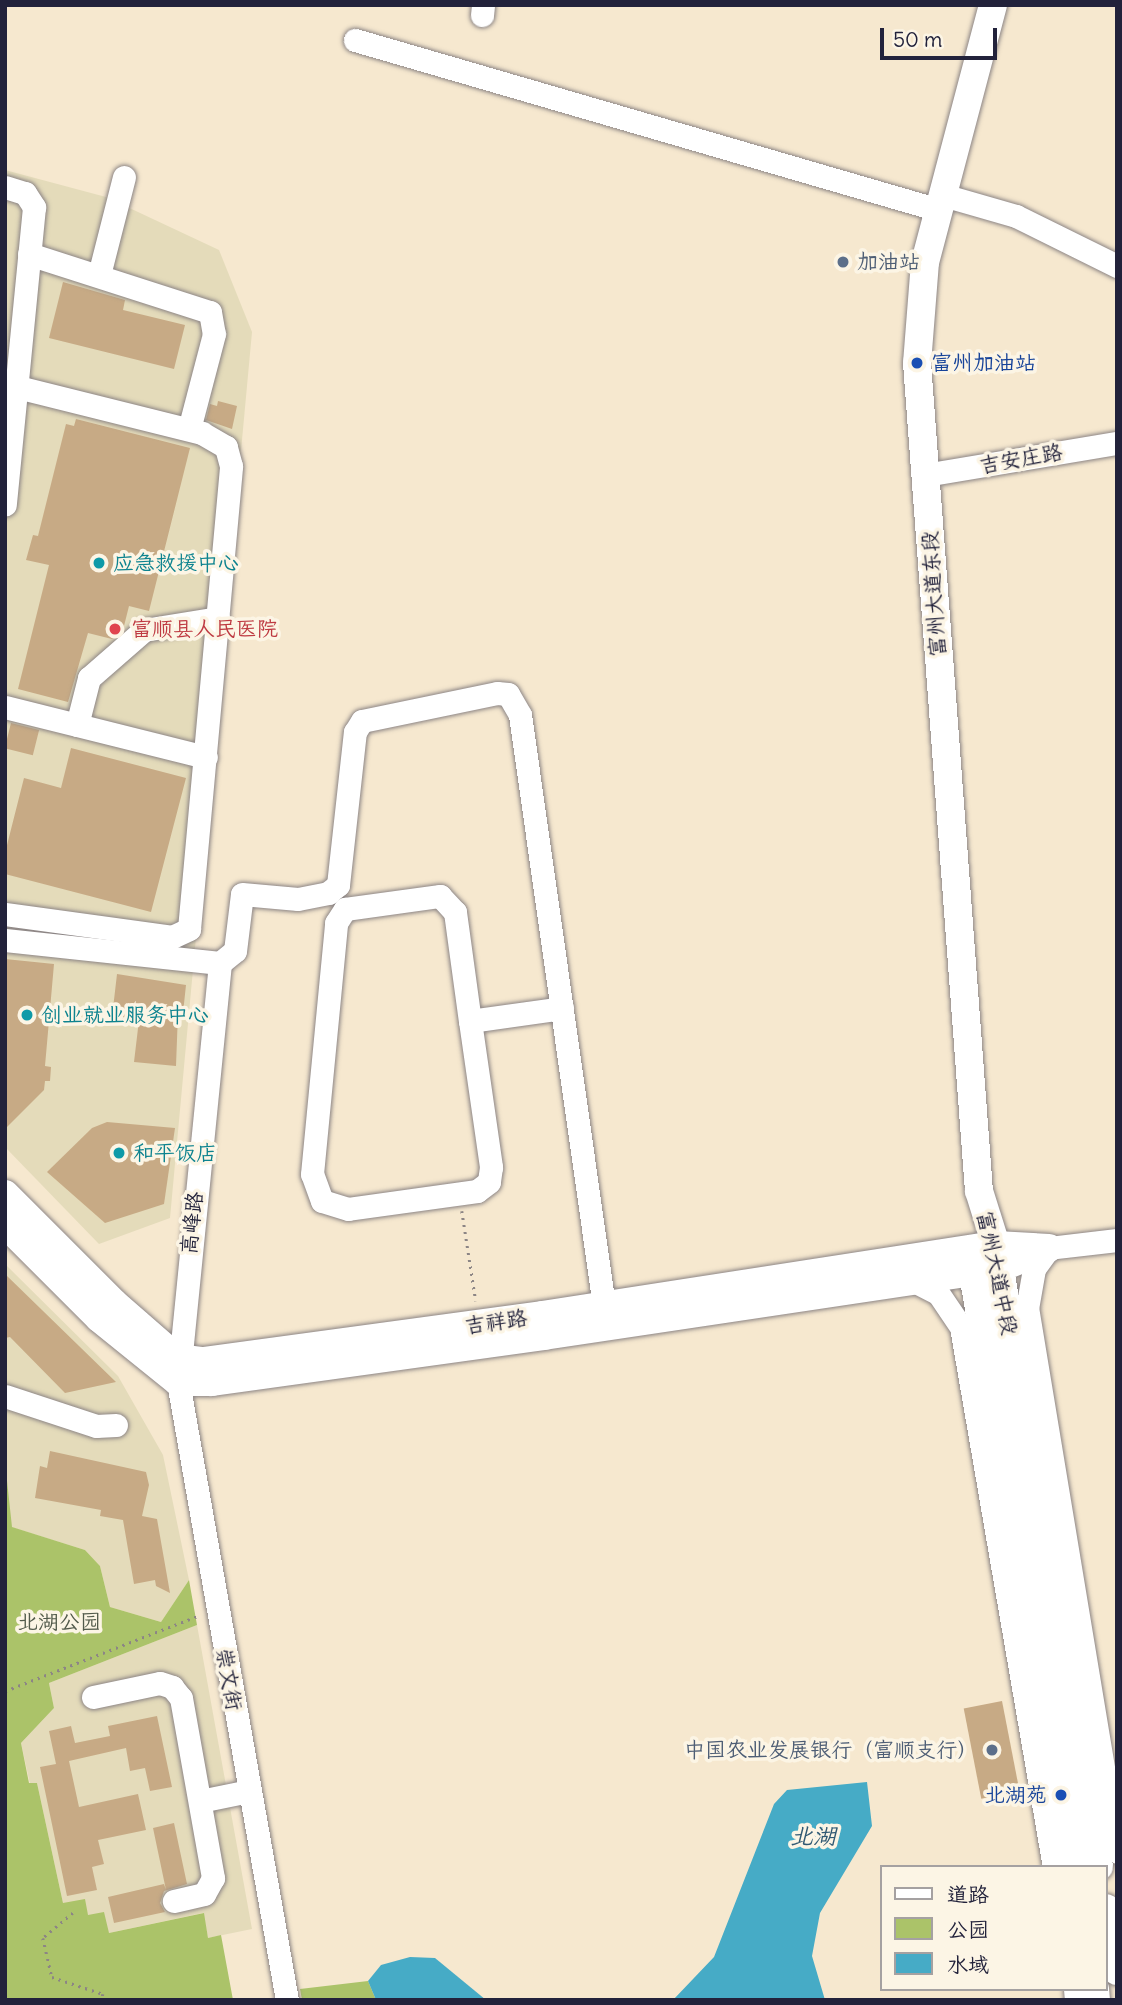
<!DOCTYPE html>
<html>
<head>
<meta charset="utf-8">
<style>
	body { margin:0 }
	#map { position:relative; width:1122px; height:2005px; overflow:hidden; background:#f6e8cf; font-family:Delius,"LXGW WenKai TC",sans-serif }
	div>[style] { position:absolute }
	.built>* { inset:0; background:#e4dbba }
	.green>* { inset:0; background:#abc369 }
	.water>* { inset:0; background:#46abc6 }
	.building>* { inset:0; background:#c7aa85; transform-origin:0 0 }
	.path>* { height:2.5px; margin-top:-1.25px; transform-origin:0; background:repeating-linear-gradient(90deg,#8c8585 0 2px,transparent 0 7px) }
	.roads { filter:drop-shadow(0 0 2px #8c8585) drop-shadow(0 0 2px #8c8585) }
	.minor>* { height:23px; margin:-11.5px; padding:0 11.5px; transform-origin:11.5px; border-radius:11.5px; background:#fff }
	.major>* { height:28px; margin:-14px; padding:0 14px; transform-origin:14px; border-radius:14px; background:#fff }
	.dots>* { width:19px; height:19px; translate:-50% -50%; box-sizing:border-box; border:4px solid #fcf5e5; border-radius:50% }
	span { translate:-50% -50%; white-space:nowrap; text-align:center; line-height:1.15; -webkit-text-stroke:7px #fcf5e5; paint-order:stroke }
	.service-label { font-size:21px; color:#4e5e75 }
	.left { translate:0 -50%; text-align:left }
	.right { translate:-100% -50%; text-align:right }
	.transit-label { font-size:21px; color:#164399 }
	.street-label { font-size:21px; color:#22223b }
	.culture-label { font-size:21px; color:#0d838f }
	.health-label { font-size:21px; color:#be3a42 }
	.park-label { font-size:21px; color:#525a4b }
	.water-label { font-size:23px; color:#305973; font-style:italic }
	.frame { position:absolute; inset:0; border:7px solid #22223b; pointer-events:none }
	.legend { position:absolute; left:880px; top:1865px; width:228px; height:126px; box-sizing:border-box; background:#fcf5e5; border:2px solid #a5a1a1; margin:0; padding:9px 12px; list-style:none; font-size:21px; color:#22223b }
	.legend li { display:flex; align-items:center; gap:14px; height:35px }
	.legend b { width:35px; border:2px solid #a5a1a1 }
	.scale { position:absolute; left:880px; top:28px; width:117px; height:32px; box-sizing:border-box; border:4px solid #22223b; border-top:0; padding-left:9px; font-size:21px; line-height:24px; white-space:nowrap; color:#22223b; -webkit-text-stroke:5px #fcf5e5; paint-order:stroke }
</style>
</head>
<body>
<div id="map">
	<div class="built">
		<i style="clip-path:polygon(5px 170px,106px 197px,219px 250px,252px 332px,170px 1218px,99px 1244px,5px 1147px)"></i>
		<i style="clip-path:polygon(5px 1264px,118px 1376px,163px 1455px,189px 1580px,161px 1622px,110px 1607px,100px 1566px,85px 1550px,11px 1527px,5px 1462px)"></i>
		<i style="clip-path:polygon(197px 1625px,252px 1929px,208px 1938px,203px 1913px,109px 1933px,88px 1915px,63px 1903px,37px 1783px,30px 1784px,21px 1743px,54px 1708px,49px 1683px)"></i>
	</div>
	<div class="green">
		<i style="clip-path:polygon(5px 1462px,12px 1527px,85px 1550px,100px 1566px,110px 1607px,161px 1622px,189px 1580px,197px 1625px,49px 1683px,54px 1708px,21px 1743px,29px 1783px,37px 1783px,63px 1903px,85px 1899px,88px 1915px,104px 1912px,109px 1933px,204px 1913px,208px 1938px,221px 1935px,233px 2000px,5px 2000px)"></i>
		<i style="clip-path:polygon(368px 1981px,376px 2000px,302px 2000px,300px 1989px)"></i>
	</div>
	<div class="water">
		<i style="clip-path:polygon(867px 1782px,872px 1826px,820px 1913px,812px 1956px,825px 2000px,673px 2000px,714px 1957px,774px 1804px,787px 1790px)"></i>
		<i style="clip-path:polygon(410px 1957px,435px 1958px,486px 2000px,376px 2000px,368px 1981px,381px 1965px)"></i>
	</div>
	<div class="building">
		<i style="clip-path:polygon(63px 282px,125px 300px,123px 310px,185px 325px,174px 369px,49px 338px)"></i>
		<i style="clip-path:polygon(218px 401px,237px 406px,232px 429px,206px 420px,210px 404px,217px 406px)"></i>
		<i style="clip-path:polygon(76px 419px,190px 448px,149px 611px,129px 606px,123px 630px,112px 639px,88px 633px,68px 702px,18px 689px,49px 565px,26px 560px,33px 535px,38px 536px,66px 424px,74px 426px)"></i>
		<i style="left:11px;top:723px;width:29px;height:26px;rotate:14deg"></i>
		<i style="clip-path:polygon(71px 748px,186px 778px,151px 912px,5px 874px,5px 853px,24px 778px,61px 788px)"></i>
		<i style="clip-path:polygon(5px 959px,54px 964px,45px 1066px,51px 1067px,50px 1081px,45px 1081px,44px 1090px,5px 1129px)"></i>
		<i style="clip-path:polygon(117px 974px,186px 985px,183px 1013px,178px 1013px,176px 1066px,134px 1062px,139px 1020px,112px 1017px)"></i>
		<i style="clip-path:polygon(107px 1122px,175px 1128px,164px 1204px,105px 1223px,47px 1172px,92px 1128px)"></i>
		<i style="clip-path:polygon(5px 1274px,116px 1382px,65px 1393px,10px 1337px,5px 1338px)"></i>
		<i style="clip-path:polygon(50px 1451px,146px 1472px,149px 1485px,142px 1516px,157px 1519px,170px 1593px,156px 1586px,155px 1580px,134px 1584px,123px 1520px,100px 1516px,101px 1510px,35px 1498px,40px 1466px,47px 1468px)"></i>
		<i style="left:1002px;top:1701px;width:92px;height:39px;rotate:79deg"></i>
		<i style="clip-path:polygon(157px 1716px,172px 1787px,150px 1791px,145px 1768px,130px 1771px,126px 1748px,69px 1761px,79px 1807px,138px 1794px,146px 1830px,98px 1840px,104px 1864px,92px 1867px,97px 1890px,67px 1896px,40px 1767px,56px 1764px,49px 1731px,71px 1726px,75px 1743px,110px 1736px,108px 1726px)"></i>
		<i style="clip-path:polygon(174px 1823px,187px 1884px,164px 1891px,160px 1903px,165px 1912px,114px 1923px,108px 1897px,164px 1884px,166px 1890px,153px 1828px)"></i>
	</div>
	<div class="path">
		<i style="left:462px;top:1211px;width:91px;rotate:81.2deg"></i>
		<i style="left:5px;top:1691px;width:209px;rotate:-21.3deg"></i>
		<i style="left:73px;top:1913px;width:39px;rotate:140deg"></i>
		<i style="left:43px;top:1938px;width:40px;rotate:77deg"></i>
		<i style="left:52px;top:1977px;width:54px;rotate:18.4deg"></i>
		<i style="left:103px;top:1994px;width:6px;rotate:99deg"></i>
	</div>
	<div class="roads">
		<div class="minor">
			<i style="left:482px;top:15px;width:10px;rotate:-84deg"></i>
			<i style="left:355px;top:40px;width:608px;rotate:16.23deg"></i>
			<i style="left:5px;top:187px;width:21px;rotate:17deg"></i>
			<i style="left:25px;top:193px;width:17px;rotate:57deg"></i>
			<i style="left:34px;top:207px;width:299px;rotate:95.6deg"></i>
			<i style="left:943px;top:195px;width:76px;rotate:16deg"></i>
			<i style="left:1016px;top:216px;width:113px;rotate:26.3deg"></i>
			<i style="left:29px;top:254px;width:190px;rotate:17.8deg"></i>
			<i style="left:210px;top:312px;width:22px;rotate:80deg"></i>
			<i style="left:214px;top:334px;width:98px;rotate:104.7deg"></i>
			<i style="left:99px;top:275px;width:101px;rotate:-75.7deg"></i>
			<i style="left:925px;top:475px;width:195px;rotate:-9.5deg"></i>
			<i style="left:5px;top:707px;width:207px;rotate:14deg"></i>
			<i style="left:77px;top:725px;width:49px;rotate:-75.7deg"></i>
			<i style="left:89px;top:678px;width:73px;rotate:-41.1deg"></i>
			<i style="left:144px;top:630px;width:75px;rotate:-9.2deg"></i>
			<i style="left:5px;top:914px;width:169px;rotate:7.8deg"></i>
			<i style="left:172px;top:937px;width:19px;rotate:-25deg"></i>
			<i style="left:189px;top:929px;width:465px;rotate:-84.8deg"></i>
			<i style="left:231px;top:466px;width:20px;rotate:-105deg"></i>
			<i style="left:226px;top:447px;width:28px;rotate:-150deg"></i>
			<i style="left:202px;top:433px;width:191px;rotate:-166deg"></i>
			<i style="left:5px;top:940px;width:216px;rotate:6.1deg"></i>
			<i style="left:220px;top:963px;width:19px;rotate:-39deg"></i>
			<i style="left:235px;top:951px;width:57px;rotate:-83deg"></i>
			<i style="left:242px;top:894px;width:56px;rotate:5.1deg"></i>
			<i style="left:298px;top:899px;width:31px;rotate:-11deg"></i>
			<i style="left:328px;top:893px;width:13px;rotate:-39deg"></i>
			<i style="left:338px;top:885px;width:154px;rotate:-83.7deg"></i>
			<i style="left:355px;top:732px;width:13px;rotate:-58deg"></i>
			<i style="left:362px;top:721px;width:138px;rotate:-11.7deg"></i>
			<i style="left:497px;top:693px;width:11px;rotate:5deg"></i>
			<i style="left:508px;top:694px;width:24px;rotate:60deg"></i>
			<i style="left:520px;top:715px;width:597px;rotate:81.91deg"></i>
			<i style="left:220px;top:963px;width:421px;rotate:95.7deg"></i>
			<i style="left:178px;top:1382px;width:628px;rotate:80deg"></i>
			<i style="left:470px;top:1021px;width:148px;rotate:81.8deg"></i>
			<i style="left:491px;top:1167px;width:15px;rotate:98deg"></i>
			<i style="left:489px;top:1182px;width:15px;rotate:143deg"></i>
			<i style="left:477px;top:1191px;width:130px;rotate:172.1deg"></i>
			<i style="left:348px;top:1209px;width:27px;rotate:-163deg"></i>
			<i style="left:322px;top:1201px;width:29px;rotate:-110deg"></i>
			<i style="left:312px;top:1174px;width:252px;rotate:-84.5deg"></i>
			<i style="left:336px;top:923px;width:17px;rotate:-57deg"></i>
			<i style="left:345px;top:909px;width:96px;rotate:-7.8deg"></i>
			<i style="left:440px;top:896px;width:22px;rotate:47deg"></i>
			<i style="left:455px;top:912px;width:110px;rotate:82.2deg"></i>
			<i style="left:470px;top:1021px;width:93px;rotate:-8deg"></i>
			<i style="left:1117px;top:1240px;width:68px;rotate:173.3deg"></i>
			<i style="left:1049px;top:1248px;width:26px;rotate:126deg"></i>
			<i style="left:1034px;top:1269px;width:39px;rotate:100deg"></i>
			<i style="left:1027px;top:1307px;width:552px;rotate:80.62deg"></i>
			<i style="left:912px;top:1280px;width:29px;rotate:27deg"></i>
			<i style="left:938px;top:1293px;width:41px;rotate:55.9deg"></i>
			<i style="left:961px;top:1327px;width:548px;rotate:80.23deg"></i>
			<i style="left:5px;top:1396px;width:96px;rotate:18.2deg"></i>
			<i style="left:96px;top:1426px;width:20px;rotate:-3deg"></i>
			<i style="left:93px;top:1697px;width:68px;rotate:-11.8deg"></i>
			<i style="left:160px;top:1683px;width:13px;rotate:18deg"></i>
			<i style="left:172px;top:1687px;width:14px;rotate:51deg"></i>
			<i style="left:181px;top:1698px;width:183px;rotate:79.9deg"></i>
			<i style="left:213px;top:1878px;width:18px;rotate:119deg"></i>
			<i style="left:204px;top:1894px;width:31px;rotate:167deg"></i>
			<i style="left:200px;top:1801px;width:50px;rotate:-11.5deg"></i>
			<i style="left:1075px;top:1989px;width:11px;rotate:85deg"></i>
		</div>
		<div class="major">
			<i style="left:993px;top:5px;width:266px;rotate:104.8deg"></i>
			<i style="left:925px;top:262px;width:101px;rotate:94.5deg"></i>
			<i style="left:917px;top:363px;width:830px;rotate:85.72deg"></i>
			<i style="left:979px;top:1191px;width:57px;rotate:72.5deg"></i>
			<i style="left:996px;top:1245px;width:630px;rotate:80.6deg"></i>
			<i style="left:5px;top:1194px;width:154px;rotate:45deg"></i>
			<i style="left:114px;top:1303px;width:84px;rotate:41.1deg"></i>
			<i style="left:177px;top:1358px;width:26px;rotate:7deg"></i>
			<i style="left:203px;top:1361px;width:342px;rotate:-7.7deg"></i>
			<i style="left:542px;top:1315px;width:459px;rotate:-8.8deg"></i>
			<i style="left:996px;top:1245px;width:53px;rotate:3.2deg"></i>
			<i style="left:5px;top:1224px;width:133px;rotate:45deg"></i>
			<i style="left:99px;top:1318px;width:102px;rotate:39deg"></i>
			<i style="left:178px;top:1382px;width:34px"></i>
			<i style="left:212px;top:1382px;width:335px;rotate:-7.9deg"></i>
			<i style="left:544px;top:1336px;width:461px;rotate:-8.5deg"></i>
			<i style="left:1000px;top:1268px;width:18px;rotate:-22deg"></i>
			<i style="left:970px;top:1256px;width:620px;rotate:80.34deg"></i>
			<i style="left:1106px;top:1908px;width:64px;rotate:80.1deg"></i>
			<i style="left:1095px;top:1989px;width:11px;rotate:85deg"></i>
		</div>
	</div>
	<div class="dots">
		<i style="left:843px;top:262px;background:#5c6f8a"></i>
		<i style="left:917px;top:363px;background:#1a4fb4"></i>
		<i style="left:99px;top:563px;background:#0f9aa8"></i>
		<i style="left:115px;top:629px;background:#e0444e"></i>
		<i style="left:27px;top:1015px;background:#0f9aa8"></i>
		<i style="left:119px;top:1153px;background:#0f9aa8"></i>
		<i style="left:992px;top:1750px;background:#5c6f8a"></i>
		<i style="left:1061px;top:1795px;background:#1a4fb4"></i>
	</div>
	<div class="service-label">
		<span class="left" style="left:857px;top:262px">加油站</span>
		<span class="right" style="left:978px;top:1750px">中国农业发展银行（富顺支行）</span>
	</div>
	<div class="transit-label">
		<span class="left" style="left:931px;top:363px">富州加油站</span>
		<span class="right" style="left:1047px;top:1795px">北湖苑</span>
	</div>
	<div class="street-label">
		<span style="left:1021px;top:459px;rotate:-10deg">吉安庄路</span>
		<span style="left:934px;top:594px;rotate:-94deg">富州大道东段</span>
		<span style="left:192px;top:1223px;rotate:-84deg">高峰路</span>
		<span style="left:997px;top:1273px;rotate:78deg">富州大道中段</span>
		<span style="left:496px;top:1322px;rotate:-8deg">吉祥路</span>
		<span style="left:229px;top:1679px;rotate:80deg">崇文街</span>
	</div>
	<div class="culture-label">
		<span class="left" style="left:113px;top:563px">应急救援中心</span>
		<span class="left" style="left:41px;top:1015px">创业就业服务中心</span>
		<span class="left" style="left:133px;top:1153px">和平饭店</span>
	</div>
	<div class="health-label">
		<span class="left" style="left:131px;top:629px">富顺县人民医院</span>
	</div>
	<div class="park-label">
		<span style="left:59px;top:1622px">北湖公园</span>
	</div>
	<div class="water-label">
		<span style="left:813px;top:1836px">北湖</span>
	</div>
	<div class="frame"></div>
	<ul class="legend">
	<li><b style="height:9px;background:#fff"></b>道路</li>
	<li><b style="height:19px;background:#abc369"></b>公园</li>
	<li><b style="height:19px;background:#46abc6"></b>水域</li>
	</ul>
	<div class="scale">50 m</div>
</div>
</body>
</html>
